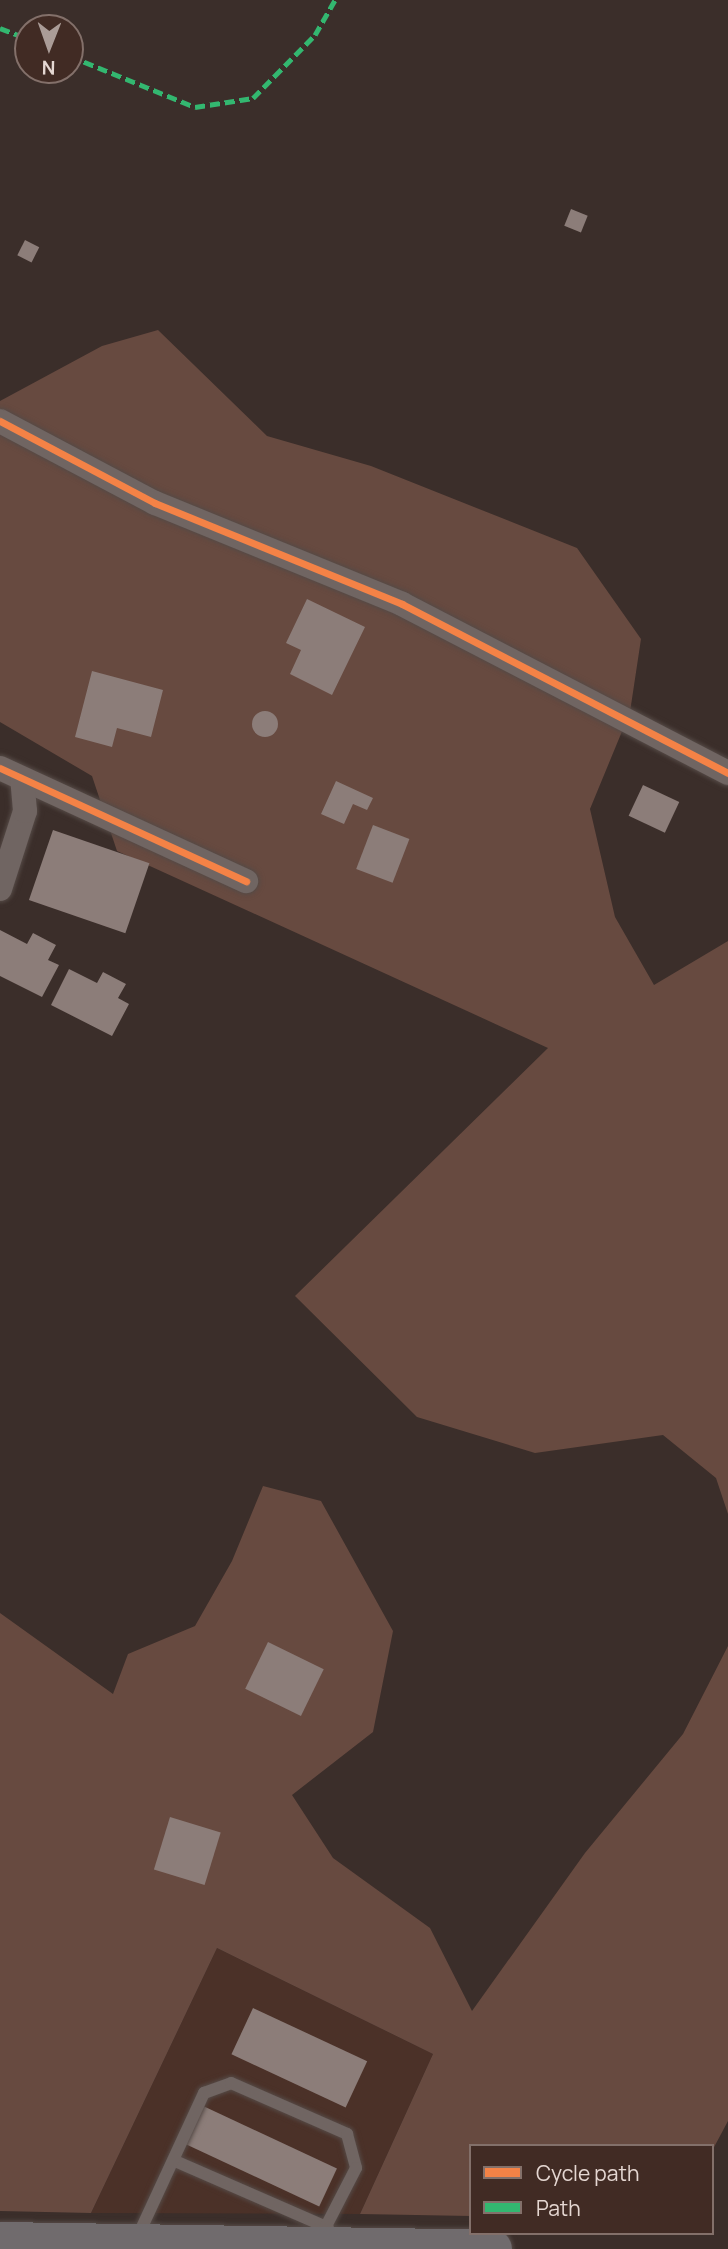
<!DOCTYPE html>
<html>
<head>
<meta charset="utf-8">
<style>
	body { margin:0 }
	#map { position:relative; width:728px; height:2249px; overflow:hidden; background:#3b2e2a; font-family:Manrope,sans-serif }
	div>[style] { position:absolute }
	.built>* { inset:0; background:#4b3128 }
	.green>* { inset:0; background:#674a40 }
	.building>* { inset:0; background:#8c7d79; transform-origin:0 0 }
	.round { border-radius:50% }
	.roads { filter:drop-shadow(0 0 2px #554a46) drop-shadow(0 0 2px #554a46) }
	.service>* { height:12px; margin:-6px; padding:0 6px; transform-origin:6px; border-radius:6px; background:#706562 }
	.minor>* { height:24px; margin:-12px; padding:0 12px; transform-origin:12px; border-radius:12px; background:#706562 }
	.primary>* { height:38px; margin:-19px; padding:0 19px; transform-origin:19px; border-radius:19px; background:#706b6d }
	.quiet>* { height:5px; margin-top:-2.5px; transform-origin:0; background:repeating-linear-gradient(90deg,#33b770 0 10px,transparent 0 15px) }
	.cycleway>* { height:7px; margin:-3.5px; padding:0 3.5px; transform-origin:3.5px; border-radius:3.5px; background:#f48246 }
	span { translate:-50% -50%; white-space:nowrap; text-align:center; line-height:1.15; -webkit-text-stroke:7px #412b24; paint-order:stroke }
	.legend { position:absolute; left:469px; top:2144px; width:245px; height:91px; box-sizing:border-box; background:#412b24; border:2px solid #83706a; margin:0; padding:9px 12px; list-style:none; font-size:21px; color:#e5d7d2 }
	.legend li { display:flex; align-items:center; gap:14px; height:35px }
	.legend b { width:35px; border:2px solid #83706a }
	.north { position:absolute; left:14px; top:14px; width:70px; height:70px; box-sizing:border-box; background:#412b24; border:2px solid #83706a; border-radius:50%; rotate:181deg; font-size:19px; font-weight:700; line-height:28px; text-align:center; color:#e5d7d2 }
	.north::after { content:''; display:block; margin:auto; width:24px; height:32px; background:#aa9c97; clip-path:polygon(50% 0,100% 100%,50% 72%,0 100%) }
</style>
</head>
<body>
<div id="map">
	<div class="built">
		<i style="clip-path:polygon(217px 1948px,433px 2054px,360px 2214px,91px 2213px)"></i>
	</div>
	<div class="green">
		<i style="clip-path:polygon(158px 330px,267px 436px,371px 466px,577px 548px,641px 639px,630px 712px,590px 809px,615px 917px,654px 985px,728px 941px,728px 1514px,716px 1478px,663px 1435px,535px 1453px,417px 1417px,295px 1296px,548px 1048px,117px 851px,92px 776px,0 722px,0 401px,102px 346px)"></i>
		<i style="clip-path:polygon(263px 1486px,321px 1501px,393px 1631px,373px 1732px,292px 1795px,333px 1858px,430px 1928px,472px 2011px,585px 1853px,683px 1734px,728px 1646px,728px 2121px,712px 2151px,712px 2146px,471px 2146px,471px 2216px,360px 2214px,433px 2054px,217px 1948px,91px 2213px,0 2211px,0 1613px,113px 1694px,128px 1654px,195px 1626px,232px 1561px)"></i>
	</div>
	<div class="building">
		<i style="left:571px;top:209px;width:18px;height:18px;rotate:22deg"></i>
		<i style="left:25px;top:240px;width:16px;height:17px;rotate:27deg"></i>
		<i style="clip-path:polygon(307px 599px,365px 627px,332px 695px,290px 674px,301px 650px,286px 643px)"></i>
		<i style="clip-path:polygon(92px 671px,163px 690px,151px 737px,117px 728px,112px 747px,75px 737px)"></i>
		<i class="round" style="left:252px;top:711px;width:26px;height:26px"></i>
		<i style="clip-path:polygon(336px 781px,373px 798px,367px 810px,353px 804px,344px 824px,321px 814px)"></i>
		<i style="left:643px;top:785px;width:40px;height:34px;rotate:25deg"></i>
		<i style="left:373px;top:825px;width:39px;height:47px;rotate:21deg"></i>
		<i style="left:53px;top:830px;width:102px;height:74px;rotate:19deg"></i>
		<i style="clip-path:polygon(0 930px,27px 944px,33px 933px,56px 945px,48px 960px,59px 965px,42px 997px,0 976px)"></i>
		<i style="clip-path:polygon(69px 969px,97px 983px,103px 972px,126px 984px,118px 998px,129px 1004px,112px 1036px,51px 1005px)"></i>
		<i style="left:268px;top:1642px;width:62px;height:52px;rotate:26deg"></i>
		<i style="left:170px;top:1817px;width:53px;height:55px;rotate:17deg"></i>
		<i style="left:253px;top:2008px;width:126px;height:51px;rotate:25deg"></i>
		<i style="left:201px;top:2105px;width:150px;height:42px;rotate:25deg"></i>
	</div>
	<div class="roads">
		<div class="service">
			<i style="left:175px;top:2161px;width:167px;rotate:23.6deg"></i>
			<i style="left:137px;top:2238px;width:160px;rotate:-65.2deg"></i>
			<i style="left:204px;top:2093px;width:29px;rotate:-20deg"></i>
			<i style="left:231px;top:2083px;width:127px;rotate:23.7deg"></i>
			<i style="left:347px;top:2134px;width:35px;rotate:75deg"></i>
			<i style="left:356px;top:2168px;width:81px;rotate:117.2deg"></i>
		</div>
		<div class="minor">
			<i style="left:0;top:421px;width:175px;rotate:27.9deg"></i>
			<i style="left:155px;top:503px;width:267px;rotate:22.2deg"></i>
			<i style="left:402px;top:604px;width:367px;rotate:27.4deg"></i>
			<i style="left:0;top:768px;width:271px;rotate:24.7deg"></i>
			<i style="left:0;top:889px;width:82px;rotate:-72.2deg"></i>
			<i style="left:25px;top:811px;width:32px;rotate:-95deg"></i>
		</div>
		<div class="primary">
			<i style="left:0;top:2241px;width:493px;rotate:0.9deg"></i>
		</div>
	</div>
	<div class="quiet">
		<i style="left:0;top:28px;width:30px;rotate:21deg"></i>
		<i style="left:70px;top:56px;width:135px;rotate:22.2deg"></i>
		<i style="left:195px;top:107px;width:59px;rotate:-8.8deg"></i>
		<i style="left:253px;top:98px;width:88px;rotate:-45.5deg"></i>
		<i style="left:315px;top:35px;width:40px;rotate:-60.3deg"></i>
	</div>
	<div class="cycleway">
		<i style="left:0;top:421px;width:175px;rotate:27.9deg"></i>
		<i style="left:155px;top:503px;width:267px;rotate:22.2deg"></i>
		<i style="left:402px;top:604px;width:367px;rotate:27.4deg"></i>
		<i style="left:0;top:768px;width:271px;rotate:24.7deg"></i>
	</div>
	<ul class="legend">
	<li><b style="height:9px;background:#f48246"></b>Cycle path</li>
	<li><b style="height:9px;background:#33b770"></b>Path</li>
	</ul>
	<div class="north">N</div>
</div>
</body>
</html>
